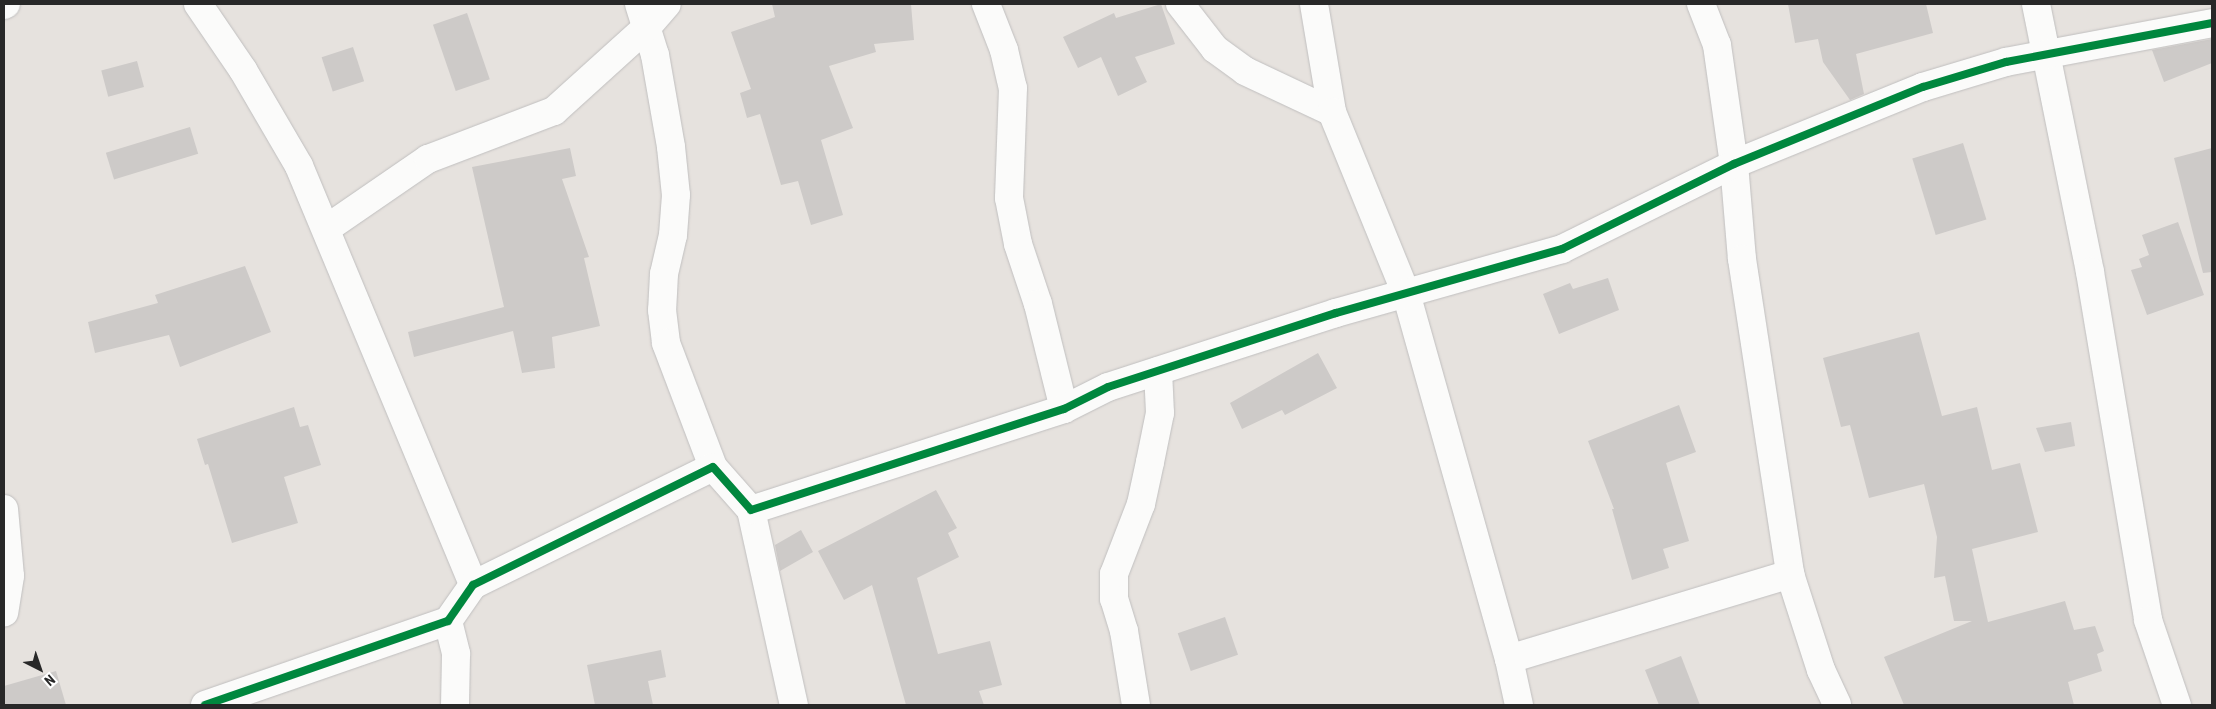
<!DOCTYPE html>
<html>
<head>
<meta charset="utf-8">
<style>
	body { margin:0 }
	#map { position:relative; width:2216px; height:709px; overflow:hidden; background:#e6e2de; font-family:"Roboto Condensed",sans-serif }
	div>[style] { position:absolute }
	.building>* { inset:0; background:#cdcac8; transform-origin:0 0 }
	.roads { filter:drop-shadow(0 0 1px #c0bfbf) drop-shadow(0 0 1px #c0bfbf) }
	.minor>* { height:28px; margin:-14px; padding:0 14px; transform-origin:14px; border-radius:14px; background:#fbfbfa }
	.cycleway>* { height:8px; margin:-4px; padding:0 4px; transform-origin:4px; border-radius:4px; background:#00873e }
	span { translate:-50% -50%; white-space:nowrap; text-align:center; line-height:1.15; -webkit-text-stroke:4px #fff; paint-order:stroke }
	.frame { position:absolute; inset:0; border:5px solid #282828; pointer-events:none }
	.north { position:absolute; left:15px; top:644px; width:50px; height:50px; -webkit-text-stroke:4px #fff; paint-order:stroke; rotate:139deg; font-size:14px; font-weight:700; line-height:20px; text-align:center; color:#282828 }
	.north::after { content:''; display:block; margin:auto; width:18px; height:22px; background:#282828; clip-path:polygon(50% 0,100% 100%,50% 72%,0 100%) }
</style>
</head>
<body>
<div id="map">
	<div class="building">
		<i style="clip-path:polygon(772px 4px,911px 4px,914px 40px,874px 44px,876px 52px,829px 66px,853px 128px,821px 140px,843px 215px,811px 225px,798px 181px,781px 185px,760px 114px,747px 118px,740px 93px,751px 89px,731px 32px,775px 17px)"></i>
		<i style="clip-path:polygon(1161px 4px,1175px 44px,1135px 57px,1147px 82px,1118px 96px,1101px 57px,1078px 68px,1063px 37px,1114px 13px,1116px 18px)"></i>
		<i style="clip-path:polygon(1788px 4px,1926px 4px,1933px 33px,1856px 54px,1864px 94px,1850px 100px,1823px 62px,1818px 39px,1795px 43px)"></i>
		<i style="left:467px;top:13px;width:70px;height:36px;rotate:71deg"></i>
		<i style="clip-path:polygon(2212px 39px,2212px 63px,2164px 82px,2152px 50px)"></i>
		<i style="left:353px;top:47px;width:36px;height:33px;rotate:72deg"></i>
		<i style="left:137px;top:61px;width:27px;height:37px;rotate:75deg"></i>
		<i style="left:190px;top:127px;width:28px;height:88px;rotate:73deg"></i>
		<i style="left:1963px;top:143px;width:80px;height:53px;rotate:73deg"></i>
		<i style="clip-path:polygon(570px 148px,576px 176px,562px 179px,589px 257px,584px 258px,600px 326px,552px 337px,555px 368px,522px 373px,513px 331px,414px 357px,408px 332px,504px 307px,472px 167px)"></i>
		<i style="clip-path:polygon(2212px 148px,2212px 272px,2203px 273px,2174px 158px)"></i>
		<i style="clip-path:polygon(2178px 222px,2204px 295px,2147px 315px,2131px 270px,2142px 267px,2139px 259px,2149px 255px,2142px 235px)"></i>
		<i style="clip-path:polygon(245px 266px,271px 332px,180px 367px,169px 335px,95px 353px,88px 322px,158px 303px,155px 295px)"></i>
		<i style="clip-path:polygon(1608px 278px,1619px 310px,1559px 334px,1543px 294px,1570px 283px,1573px 289px)"></i>
		<i style="clip-path:polygon(1919px 332px,1942px 416px,1977px 407px,1992px 470px,2020px 463px,2038px 532px,1972px 549px,1988px 622px,2065px 601px,2074px 630px,2095px 626px,2104px 651px,2097px 654px,2102px 671px,2068px 682px,2074px 705px,1904px 705px,1884px 657px,1972px 621px,1954px 621px,1945px 576px,1934px 578px,1937px 537px,1924px 484px,1869px 498px,1850px 425px,1841px 427px,1823px 358px)"></i>
		<i style="clip-path:polygon(1318px 353px,1337px 388px,1285px 415px,1282px 410px,1242px 429px,1230px 403px)"></i>
		<i style="clip-path:polygon(1679px 405px,1696px 452px,1666px 463px,1689px 541px,1663px 549px,1669px 568px,1632px 580px,1612px 509px,1614px 509px,1588px 441px)"></i>
		<i style="clip-path:polygon(294px 407px,300px 427px,308px 425px,321px 465px,284px 477px,298px 523px,232px 543px,208px 464px,205px 465px,197px 439px)"></i>
		<i style="clip-path:polygon(2071px 422px,2075px 446px,2045px 452px,2036px 428px)"></i>
		<i style="clip-path:polygon(936px 490px,957px 528px,948px 533px,959px 557px,917px 578px,938px 654px,990px 641px,1002px 685px,979px 691px,984px 705px,906px 705px,872px 585px,844px 600px,818px 551px)"></i>
		<i style="clip-path:polygon(801px 530px,813px 552px,780px 571px,775px 545px)"></i>
		<i style="left:1225px;top:617px;width:40px;height:50px;rotate:71deg"></i>
		<i style="clip-path:polygon(661px 650px,666px 677px,648px 681px,653px 705px,595px 705px,587px 665px)"></i>
		<i style="clip-path:polygon(1681px 656px,1700px 705px,1659px 705px,1645px 670px)"></i>
		<i style="clip-path:polygon(56px 671px,66px 705px,4px 705px,4px 686px)"></i>
	</div>
	<div class="roads">
		<div class="minor">
			<i style="left:198px;top:4px;width:80px;rotate:55.7deg"></i>
			<i style="left:243px;top:70px;width:111px;rotate:59.7deg"></i>
			<i style="left:299px;top:166px;width:454px;rotate:67.4deg"></i>
			<i style="left:639px;top:4px;width:53px;rotate:72.6deg"></i>
			<i style="left:655px;top:55px;width:93px;rotate:80.1deg"></i>
			<i style="left:671px;top:147px;width:48px;rotate:84.1deg"></i>
			<i style="left:676px;top:195px;width:40px;rotate:94.3deg"></i>
			<i style="left:673px;top:235px;width:40px;rotate:103deg"></i>
			<i style="left:664px;top:274px;width:36px;rotate:93deg"></i>
			<i style="left:662px;top:310px;width:33px;rotate:83deg"></i>
			<i style="left:666px;top:343px;width:133px;rotate:69.2deg"></i>
			<i style="left:986px;top:4px;width:49px;rotate:68.6deg"></i>
			<i style="left:1004px;top:50px;width:39px;rotate:77deg"></i>
			<i style="left:1013px;top:88px;width:110px;rotate:92.1deg"></i>
			<i style="left:1009px;top:198px;width:47px;rotate:78.9deg"></i>
			<i style="left:1018px;top:244px;width:63px;rotate:71.6deg"></i>
			<i style="left:1038px;top:304px;width:108px;rotate:76.1deg"></i>
			<i style="left:1180px;top:4px;width:57px;rotate:52.1deg"></i>
			<i style="left:1215px;top:49px;width:37px;rotate:36deg"></i>
			<i style="left:1245px;top:71px;width:96px;rotate:25.2deg"></i>
			<i style="left:1314px;top:4px;width:109px;rotate:80.5deg"></i>
			<i style="left:1332px;top:112px;width:196px;rotate:67.8deg"></i>
			<i style="left:1406px;top:293px;width:380px;rotate:74.3deg"></i>
			<i style="left:1509px;top:659px;width:47px;rotate:77.7deg"></i>
			<i style="left:1701px;top:4px;width:44px;rotate:68.7deg"></i>
			<i style="left:1717px;top:45px;width:120px;rotate:81.9deg"></i>
			<i style="left:1734px;top:164px;width:95px;rotate:85.2deg"></i>
			<i style="left:1742px;top:259px;width:319px;rotate:81.3deg"></i>
			<i style="left:1790px;top:574px;width:101px;rotate:72.1deg"></i>
			<i style="left:1821px;top:670px;width:38px;rotate:65deg"></i>
			<i style="left:2036px;top:4px;width:273px;rotate:78.6deg"></i>
			<i style="left:2090px;top:272px;width:353px;rotate:80.5deg"></i>
			<i style="left:2148px;top:620px;width:90px;rotate:71.2deg"></i>
			<i style="left:4px;top:5px;width:2px;rotate:-27deg"></i>
			<i style="left:326px;top:229px;width:124px;rotate:-34.5deg"></i>
			<i style="left:428px;top:159px;width:135px;rotate:-20.9deg"></i>
			<i style="left:554px;top:111px;width:125px;rotate:-42.1deg"></i>
			<i style="left:647px;top:27px;width:30px;rotate:-49deg"></i>
			<i style="left:4px;top:509px;width:67px;rotate:84.9deg"></i>
			<i style="left:10px;top:576px;width:37px;rotate:99deg"></i>
			<i style="left:751px;top:510px;width:200px;rotate:77.6deg"></i>
			<i style="left:448px;top:621px;width:34px;rotate:76deg"></i>
			<i style="left:456px;top:654px;width:51px;rotate:91.1deg"></i>
			<i style="left:1509px;top:659px;width:294px;rotate:-16.8deg"></i>
			<i style="left:205px;top:705px;width:257px;rotate:-19.1deg"></i>
			<i style="left:448px;top:621px;width:44px;rotate:-55.2deg"></i>
			<i style="left:473px;top:585px;width:267px;rotate:-26.2deg"></i>
			<i style="left:713px;top:467px;width:57px;rotate:48.5deg"></i>
			<i style="left:751px;top:510px;width:329px;rotate:-17.9deg"></i>
			<i style="left:1064px;top:409px;width:49px;rotate:-26.6deg"></i>
			<i style="left:1108px;top:387px;width:240px;rotate:-18deg"></i>
			<i style="left:1336px;top:313px;width:235px;rotate:-15.8deg"></i>
			<i style="left:1562px;top:249px;width:192px;rotate:-26.3deg"></i>
			<i style="left:1734px;top:164px;width:204px;rotate:-22.2deg"></i>
			<i style="left:1923px;top:87px;width:87px;rotate:-16.8deg"></i>
			<i style="left:2006px;top:62px;width:210px;rotate:-10.7deg"></i>
			<i style="left:1136px;top:705px;width:75px;rotate:-99.2deg"></i>
			<i style="left:1124px;top:631px;width:34px;rotate:-107deg"></i>
			<i style="left:1114px;top:599px;width:25px;rotate:-90deg"></i>
			<i style="left:1114px;top:574px;width:75px;rotate:-68.9deg"></i>
			<i style="left:1141px;top:504px;width:43px;rotate:-77.9deg"></i>
			<i style="left:1150px;top:462px;width:50px;rotate:-78.5deg"></i>
			<i style="left:1160px;top:413px;width:42px;rotate:-92.7deg"></i>
		</div>
	</div>
	<div class="cycleway">
		<i style="left:205px;top:705px;width:257px;rotate:-19.1deg"></i>
		<i style="left:448px;top:621px;width:44px;rotate:-55.2deg"></i>
		<i style="left:473px;top:585px;width:267px;rotate:-26.2deg"></i>
		<i style="left:713px;top:467px;width:57px;rotate:48.5deg"></i>
		<i style="left:751px;top:510px;width:329px;rotate:-17.9deg"></i>
		<i style="left:1064px;top:409px;width:49px;rotate:-26.6deg"></i>
		<i style="left:1108px;top:387px;width:240px;rotate:-18deg"></i>
		<i style="left:1336px;top:313px;width:235px;rotate:-15.8deg"></i>
		<i style="left:1562px;top:249px;width:192px;rotate:-26.3deg"></i>
		<i style="left:1734px;top:164px;width:204px;rotate:-22.2deg"></i>
		<i style="left:1923px;top:87px;width:87px;rotate:-16.8deg"></i>
		<i style="left:2006px;top:62px;width:210px;rotate:-10.7deg"></i>
	</div>
	<div class="frame"></div>
	<div class="north">N</div>
</div>
</body>
</html>
